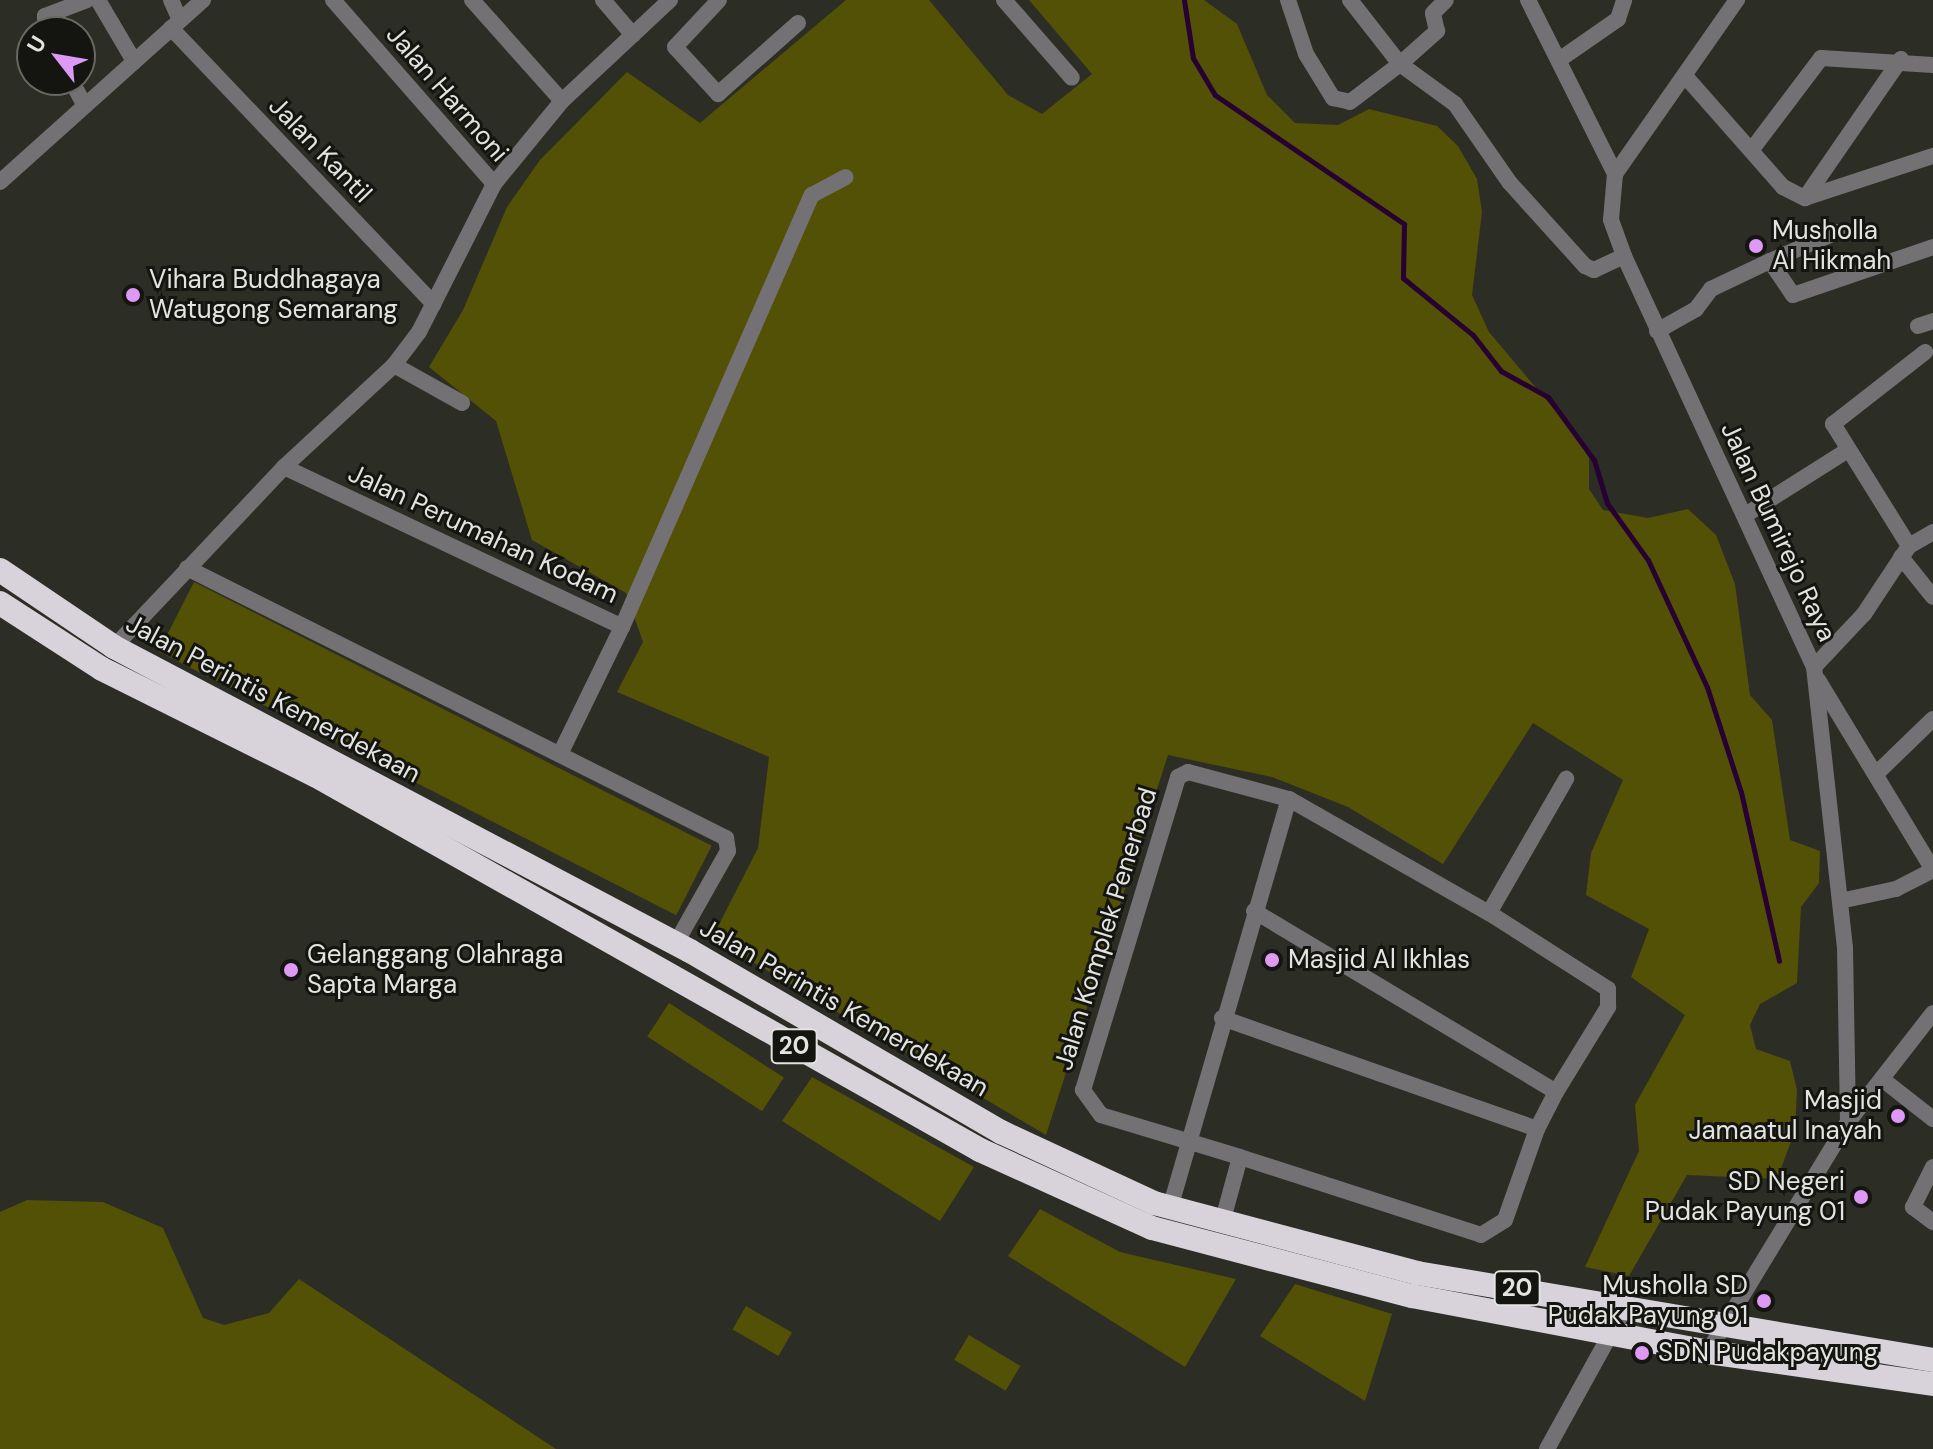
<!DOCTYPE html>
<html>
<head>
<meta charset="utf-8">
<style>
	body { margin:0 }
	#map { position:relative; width:1933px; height:1449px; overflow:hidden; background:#2c2d25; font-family:"DM Sans",sans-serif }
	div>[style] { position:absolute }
	.green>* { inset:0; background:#525106; transform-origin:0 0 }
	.stream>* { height:5px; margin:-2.5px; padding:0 2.5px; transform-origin:2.5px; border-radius:2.5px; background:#260131 }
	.street>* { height:16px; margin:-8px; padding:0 8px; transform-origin:8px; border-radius:8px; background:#747175 }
	.highway>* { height:24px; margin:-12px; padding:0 12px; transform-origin:12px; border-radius:12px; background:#d8d2db }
	.dots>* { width:22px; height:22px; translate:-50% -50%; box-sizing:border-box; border:4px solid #141511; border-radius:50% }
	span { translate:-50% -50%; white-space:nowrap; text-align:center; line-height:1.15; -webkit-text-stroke:6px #141511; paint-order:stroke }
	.shield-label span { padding:2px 6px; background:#141511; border:2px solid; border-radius:6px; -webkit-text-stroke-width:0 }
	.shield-label { font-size:24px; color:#e3e3df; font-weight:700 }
	.street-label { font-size:26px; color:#e3e3df }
	.poi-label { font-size:26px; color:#e3e3df }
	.left { translate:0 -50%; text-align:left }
	.right { translate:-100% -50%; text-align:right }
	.north { position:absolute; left:16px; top:16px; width:80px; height:80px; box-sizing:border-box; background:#141511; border:2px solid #676763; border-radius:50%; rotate:301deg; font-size:22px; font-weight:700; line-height:32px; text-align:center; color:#e3e3df }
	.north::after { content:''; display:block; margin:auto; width:28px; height:36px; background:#dd99f3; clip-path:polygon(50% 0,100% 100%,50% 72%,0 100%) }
</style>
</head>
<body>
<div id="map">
	<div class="green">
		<i style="clip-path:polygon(846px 0,929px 0,1008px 95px,1042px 114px,1092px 74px,1029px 0,1204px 0,1237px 24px,1267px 95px,1295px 123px,1338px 125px,1369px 109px,1437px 126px,1458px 146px,1477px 179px,1482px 212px,1472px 295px,1489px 332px,1579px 439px,1589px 458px,1589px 489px,1603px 510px,1648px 518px,1688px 509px,1716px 535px,1735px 584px,1750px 695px,1772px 720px,1790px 840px,1820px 851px,1819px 883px,1801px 907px,1797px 983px,1760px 1004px,1750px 1025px,1756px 1049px,1790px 1061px,1797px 1090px,1795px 1131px,1777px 1179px,1687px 1175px,1629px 1276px,1585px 1267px,1639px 1151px,1635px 1105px,1685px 1015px,1631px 977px,1649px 929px,1586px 895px,1591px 853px,1623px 780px,1533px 723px,1443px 864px,1348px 807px,1272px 777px,1168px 755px,1046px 1135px,712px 938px,758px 848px,769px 757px,617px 692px,643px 642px,626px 593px,532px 540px,496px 421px,429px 367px,463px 310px,507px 207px,540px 160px,627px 72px,700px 123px)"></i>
		<i style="left:194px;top:582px;width:581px;height:78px;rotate:27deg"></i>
		<i style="left:669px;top:1003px;width:137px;height:40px;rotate:33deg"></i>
		<i style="clip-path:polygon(812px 1077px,974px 1167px,940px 1221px,782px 1121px)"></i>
		<i style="clip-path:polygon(27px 1200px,103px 1202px,163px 1228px,203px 1318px,224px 1325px,269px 1313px,299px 1279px,556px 1449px,0 1449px,0 1212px)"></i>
		<i style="clip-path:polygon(1040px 1209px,1120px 1252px,1236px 1279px,1185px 1367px,1008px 1256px)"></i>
		<i style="clip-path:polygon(1295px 1284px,1392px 1314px,1365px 1401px,1260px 1336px)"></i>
		<i style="left:746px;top:1306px;width:53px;height:27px;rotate:30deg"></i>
		<i style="left:969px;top:1335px;width:60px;height:29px;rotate:31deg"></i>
	</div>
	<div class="stream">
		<i style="left:1184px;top:0;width:59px;rotate:81.2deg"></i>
		<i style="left:1193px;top:58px;width:43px;rotate:59.3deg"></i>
		<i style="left:1215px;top:95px;width:229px;rotate:34.3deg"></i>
		<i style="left:1404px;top:224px;width:54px;rotate:91.1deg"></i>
		<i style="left:1403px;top:278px;width:90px;rotate:39.2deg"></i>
		<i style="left:1473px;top:335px;width:46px;rotate:52.1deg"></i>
		<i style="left:1501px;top:371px;width:54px;rotate:29deg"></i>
		<i style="left:1548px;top:397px;width:78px;rotate:53.9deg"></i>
		<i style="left:1594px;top:460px;width:45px;rotate:73.2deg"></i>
		<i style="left:1607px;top:503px;width:70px;rotate:54.3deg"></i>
		<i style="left:1648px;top:560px;width:140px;rotate:65.1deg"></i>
		<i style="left:1707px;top:687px;width:110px;rotate:72.1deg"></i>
		<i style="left:1741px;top:792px;width:173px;rotate:77.3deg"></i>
	</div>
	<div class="street">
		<i style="left:98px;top:0;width:71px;rotate:59.5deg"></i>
		<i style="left:171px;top:0;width:22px;rotate:66deg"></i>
		<i style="left:333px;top:0;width:244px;rotate:48.8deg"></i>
		<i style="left:472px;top:0;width:135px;rotate:48.3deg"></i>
		<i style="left:603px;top:0;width:46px;rotate:49.4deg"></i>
		<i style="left:719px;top:0;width:64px;rotate:133.1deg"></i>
		<i style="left:675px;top:47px;width:64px;rotate:47.5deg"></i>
		<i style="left:718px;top:94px;width:107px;rotate:-41.6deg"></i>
		<i style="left:1004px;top:0;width:103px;rotate:48.9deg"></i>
		<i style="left:1288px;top:0;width:57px;rotate:71.6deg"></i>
		<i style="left:1306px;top:54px;width:52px;rotate:58.5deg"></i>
		<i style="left:1333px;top:98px;width:17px;rotate:13deg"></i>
		<i style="left:1350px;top:102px;width:63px;rotate:-37.2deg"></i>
		<i style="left:1400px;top:64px;width:68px;rotate:36deg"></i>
		<i style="left:1455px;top:104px;width:96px;rotate:55.2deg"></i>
		<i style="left:1510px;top:183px;width:112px;rotate:47.9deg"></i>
		<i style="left:1585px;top:266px;width:10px;rotate:24deg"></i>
		<i style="left:1594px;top:270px;width:33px;rotate:-25deg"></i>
		<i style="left:1350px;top:0;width:81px;rotate:52deg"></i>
		<i style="left:1400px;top:64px;width:50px;rotate:-41.7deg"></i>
		<i style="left:1437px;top:31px;width:18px;rotate:-103deg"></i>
		<i style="left:1433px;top:13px;width:18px;rotate:-45deg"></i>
		<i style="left:1528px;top:0;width:195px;rotate:63.4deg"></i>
		<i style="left:1615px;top:174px;width:46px;rotate:95deg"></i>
		<i style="left:1611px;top:220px;width:38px;rotate:70deg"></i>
		<i style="left:1624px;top:256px;width:453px;rotate:65.2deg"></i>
		<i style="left:1814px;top:667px;width:283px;rotate:83.7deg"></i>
		<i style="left:1845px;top:948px;width:174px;rotate:89deg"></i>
		<i style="left:171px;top:28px;width:381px;rotate:46.4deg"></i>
		<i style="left:45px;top:32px;width:16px;rotate:-90deg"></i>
		<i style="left:45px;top:16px;width:45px;rotate:-20.9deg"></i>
		<i style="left:1559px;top:60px;width:72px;rotate:-34.8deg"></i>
		<i style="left:1618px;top:19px;width:20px;rotate:-72deg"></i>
		<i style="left:1686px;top:77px;width:147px;rotate:48.6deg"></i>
		<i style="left:1783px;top:187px;width:25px;rotate:27deg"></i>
		<i style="left:1805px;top:198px;width:135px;rotate:-18.2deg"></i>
		<i style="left:71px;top:80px;width:27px;rotate:62deg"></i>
		<i style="left:1753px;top:148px;width:113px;rotate:-52.9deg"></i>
		<i style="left:1821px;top:58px;width:112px;rotate:3.6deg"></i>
		<i style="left:1615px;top:174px;width:213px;rotate:-55deg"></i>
		<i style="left:0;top:182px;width:273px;rotate:-41.9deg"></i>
		<i style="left:1805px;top:198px;width:169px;rotate:-55.4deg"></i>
		<i style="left:1770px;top:261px;width:73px;rotate:-23.4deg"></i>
		<i style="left:1918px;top:326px;width:16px;rotate:-18deg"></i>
		<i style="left:1657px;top:331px;width:45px;rotate:-29.4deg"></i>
		<i style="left:1696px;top:309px;width:25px;rotate:-53deg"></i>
		<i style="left:1711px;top:289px;width:65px;rotate:-25.4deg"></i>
		<i style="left:1770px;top:261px;width:41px;rotate:55.9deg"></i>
		<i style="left:1793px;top:295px;width:148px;rotate:-18.9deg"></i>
		<i style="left:394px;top:365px;width:78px;rotate:29.2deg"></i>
		<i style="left:284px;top:467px;width:374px;rotate:25.3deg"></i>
		<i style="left:622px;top:627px;width:139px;rotate:116deg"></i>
		<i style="left:1747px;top:514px;width:120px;rotate:-32.4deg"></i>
		<i style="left:1909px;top:546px;width:144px;rotate:-121.9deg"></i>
		<i style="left:1833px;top:424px;width:117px;rotate:-38deg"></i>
		<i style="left:1901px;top:557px;width:51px;rotate:51.3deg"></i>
		<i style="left:187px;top:568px;width:603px;rotate:26.61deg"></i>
		<i style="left:726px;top:838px;width:13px;rotate:81deg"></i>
		<i style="left:728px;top:851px;width:106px;rotate:119.5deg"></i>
		<i style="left:622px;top:627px;width:472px;rotate:-66.3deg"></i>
		<i style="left:812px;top:195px;width:38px;rotate:-28deg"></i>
		<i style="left:114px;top:647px;width:248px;rotate:-46.6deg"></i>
		<i style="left:284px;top:467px;width:150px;rotate:-42.8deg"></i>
		<i style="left:394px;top:365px;width:41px;rotate:-52.9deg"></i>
		<i style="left:419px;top:332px;width:166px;rotate:-63.1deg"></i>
		<i style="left:494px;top:184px;width:107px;rotate:-50.7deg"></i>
		<i style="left:562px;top:101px;width:148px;rotate:-43.1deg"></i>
		<i style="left:1814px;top:667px;width:73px;rotate:-46.7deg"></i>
		<i style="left:1864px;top:614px;width:82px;rotate:-56.5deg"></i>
		<i style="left:1909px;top:546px;width:28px;rotate:-30deg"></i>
		<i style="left:1818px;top:680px;width:222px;rotate:58.8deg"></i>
		<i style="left:1876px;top:774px;width:79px;rotate:-44deg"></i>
		<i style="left:1840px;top:901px;width:57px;rotate:-12.1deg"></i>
		<i style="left:1896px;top:889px;width:42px;rotate:-27.2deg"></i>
		<i style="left:1254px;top:911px;width:352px;rotate:30.9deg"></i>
		<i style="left:1556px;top:1092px;width:100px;rotate:-58.5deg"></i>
		<i style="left:1608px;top:1007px;width:18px;rotate:-90deg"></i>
		<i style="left:1608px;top:989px;width:141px;rotate:-147.4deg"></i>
		<i style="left:1222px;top:1018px;width:334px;rotate:19.4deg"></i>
		<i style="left:1537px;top:1129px;width:42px;rotate:-62.8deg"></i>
		<i style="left:1882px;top:1079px;width:65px;rotate:38.1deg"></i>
		<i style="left:1240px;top:1157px;width:253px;rotate:17.9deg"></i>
		<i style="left:1481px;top:1235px;width:28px;rotate:-32deg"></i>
		<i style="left:1505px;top:1220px;width:96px;rotate:-70.6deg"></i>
		<i style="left:1933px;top:1167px;width:45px;rotate:116.6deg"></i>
		<i style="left:1913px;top:1207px;width:25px;rotate:37deg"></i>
		<i style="left:1170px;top:1208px;width:426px;rotate:-73.8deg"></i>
		<i style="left:1289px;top:799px;width:230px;rotate:29.7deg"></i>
		<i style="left:1489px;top:913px;width:155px;rotate:-60.1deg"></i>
		<i style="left:1222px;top:1223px;width:68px;rotate:-74.7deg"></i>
		<i style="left:1240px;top:1157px;width:145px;rotate:-163.2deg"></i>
		<i style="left:1101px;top:1115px;width:31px;rotate:-126deg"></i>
		<i style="left:1083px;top:1090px;width:327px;rotate:-73.1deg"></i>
		<i style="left:1178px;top:777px;width:11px;rotate:-27deg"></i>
		<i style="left:1188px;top:772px;width:105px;rotate:15deg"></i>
		<i style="left:1708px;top:1352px;width:269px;rotate:-58.7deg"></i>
		<i style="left:1848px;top:1122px;width:138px;rotate:-52.1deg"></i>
		<i style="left:1547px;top:1449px;width:166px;rotate:-61.1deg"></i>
	</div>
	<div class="highway">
		<i style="left:0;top:570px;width:138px;rotate:34deg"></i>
		<i style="left:114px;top:647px;width:651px;rotate:27.82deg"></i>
		<i style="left:690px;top:951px;width:360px;rotate:30.2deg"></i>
		<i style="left:1001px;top:1132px;width:169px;rotate:24.9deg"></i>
		<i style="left:1154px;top:1203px;width:272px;rotate:14.9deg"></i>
		<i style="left:1417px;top:1273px;width:523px;rotate:9.57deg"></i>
		<i style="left:0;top:603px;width:121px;rotate:32.9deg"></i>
		<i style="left:102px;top:669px;width:238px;rotate:26.5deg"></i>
		<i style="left:315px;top:775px;width:763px;rotate:29.42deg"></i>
		<i style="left:980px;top:1150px;width:189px;rotate:24.4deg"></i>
		<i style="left:1152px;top:1228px;width:269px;rotate:14.7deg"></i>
		<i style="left:1412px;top:1296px;width:301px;rotate:10.7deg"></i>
		<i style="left:1708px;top:1352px;width:227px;rotate:8.1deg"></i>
	</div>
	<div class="dots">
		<i style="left:1756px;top:246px;background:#dd99f3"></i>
		<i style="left:133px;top:295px;background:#dd99f3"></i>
		<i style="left:1272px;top:960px;background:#dd99f3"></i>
		<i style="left:291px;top:970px;background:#dd99f3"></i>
		<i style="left:1898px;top:1116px;background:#dd99f3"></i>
		<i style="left:1861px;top:1197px;background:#dd99f3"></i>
		<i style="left:1764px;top:1301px;background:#dd99f3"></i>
		<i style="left:1642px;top:1353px;background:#dd99f3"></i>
	</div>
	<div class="shield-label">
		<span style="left:794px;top:1046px">20</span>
		<span style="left:1517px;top:1288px">20</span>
	</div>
	<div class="street-label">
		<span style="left:447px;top:94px;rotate:49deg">Jalan Harmoni</span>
		<span style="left:320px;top:150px;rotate:46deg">Jalan Kantil</span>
		<span style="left:1778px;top:532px;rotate:65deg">Jalan Bumirejo Raya</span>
		<span style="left:483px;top:534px;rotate:25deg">Jalan Perumahan Kodam</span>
		<span style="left:273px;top:699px;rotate:28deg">Jalan Perintis Kemerdekaan</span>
		<span style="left:1106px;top:929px;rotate:-73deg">Jalan Komplek Penerbad</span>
		<span style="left:844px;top:1008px;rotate:30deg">Jalan Perintis Kemerdekaan</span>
	</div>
	<div class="poi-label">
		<span class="left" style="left:1772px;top:246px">Musholla<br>Al Hikmah</span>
		<span class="left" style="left:149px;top:295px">Vihara Buddhagaya<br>Watugong Semarang</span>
		<span class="left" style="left:307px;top:970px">Gelanggang Olahraga<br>Sapta Marga</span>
		<span class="left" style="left:1288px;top:960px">Masjid Al Ikhlas</span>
		<span class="right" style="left:1882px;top:1116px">Masjid<br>Jamaatul Inayah</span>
		<span class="right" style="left:1845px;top:1197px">SD Negeri<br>Pudak Payung 01</span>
		<span class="right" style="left:1748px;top:1301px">Musholla SD<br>Pudak Payung 01</span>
		<span class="left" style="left:1658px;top:1353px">SDN Pudakpayung</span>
	</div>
	<div class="north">U</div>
</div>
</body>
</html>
